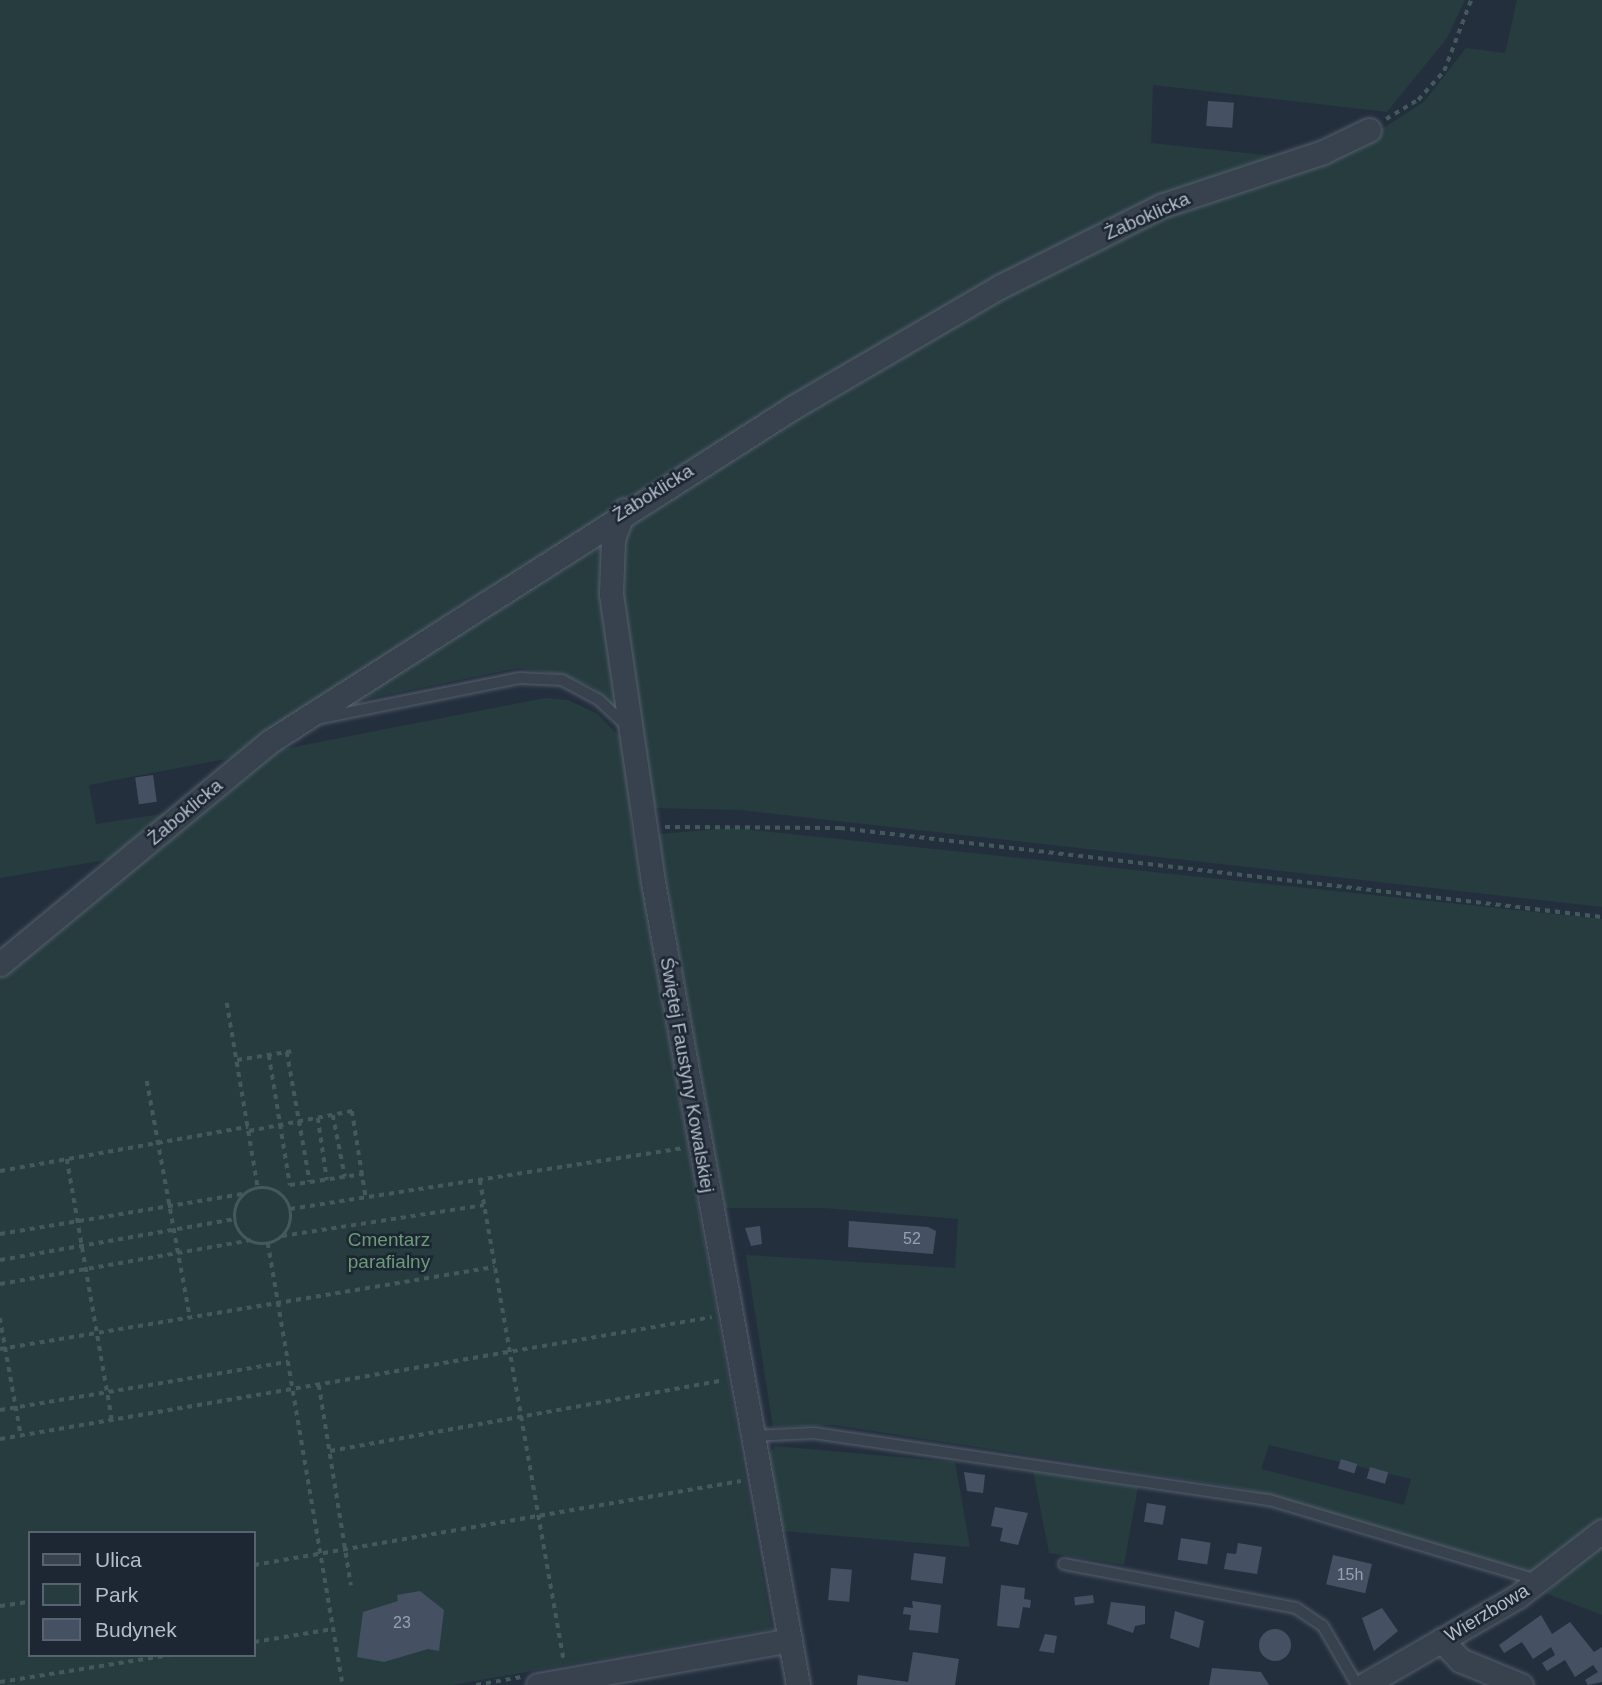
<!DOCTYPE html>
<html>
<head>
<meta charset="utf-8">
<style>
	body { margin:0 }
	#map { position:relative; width:1602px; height:1685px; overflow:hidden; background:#242f3e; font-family:Helvetica,sans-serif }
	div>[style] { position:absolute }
	.green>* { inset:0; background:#263c3f }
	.building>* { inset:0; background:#455162; transform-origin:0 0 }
	.round { border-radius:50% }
	.path>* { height:3.5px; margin-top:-1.75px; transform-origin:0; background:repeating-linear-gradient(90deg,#44595c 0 5px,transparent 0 10px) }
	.path>.ring { margin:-1.75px; padding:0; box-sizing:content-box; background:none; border:3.5px solid #44595c; border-radius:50% }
	.roads { filter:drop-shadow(0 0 2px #565f6c) drop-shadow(0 0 2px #565f6c) }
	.service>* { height:10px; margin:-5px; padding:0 5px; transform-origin:5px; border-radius:5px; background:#38414e }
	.minor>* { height:23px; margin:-11.5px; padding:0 11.5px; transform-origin:11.5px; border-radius:11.5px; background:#38414e }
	span { translate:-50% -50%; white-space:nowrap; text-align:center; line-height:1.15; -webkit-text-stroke:5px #1d2633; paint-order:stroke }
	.number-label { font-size:16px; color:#98a1af }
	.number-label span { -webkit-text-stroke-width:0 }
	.street-label { font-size:19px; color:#b4bcc9 }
	.park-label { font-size:19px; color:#6b9a76 }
	.legend { position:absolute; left:28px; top:1531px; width:228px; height:126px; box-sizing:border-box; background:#1d2633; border:2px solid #59626f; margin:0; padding:9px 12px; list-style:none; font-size:21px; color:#b4bcc9 }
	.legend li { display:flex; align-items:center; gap:14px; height:35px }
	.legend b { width:35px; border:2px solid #59626f }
</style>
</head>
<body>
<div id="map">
	<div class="green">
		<i style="clip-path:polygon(0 0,1465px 0,1447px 38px,1387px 112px,1153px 85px,1151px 143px,1283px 157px,1156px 203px,550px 551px,455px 609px,242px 756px,89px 785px,96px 824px,180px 811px,123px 857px,0 878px)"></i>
		<i style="clip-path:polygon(1517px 0,1602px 0,1602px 907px,740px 810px,652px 808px,647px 759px,635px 723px,615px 559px,635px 513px,840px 386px,1155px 215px,1366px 139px,1424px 102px,1466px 48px,1505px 53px)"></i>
		<i style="clip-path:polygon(616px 521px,628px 721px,594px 688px,563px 675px,519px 668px,337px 705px)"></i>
		<i style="clip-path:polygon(evenodd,545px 698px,568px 700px,598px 714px,627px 745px,638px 810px,629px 813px,772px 1629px,452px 1685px,0 1685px,0 973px,268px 752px,545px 698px,30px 1533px,254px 1533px,254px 1655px,30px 1655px,30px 1533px)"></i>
		<i style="clip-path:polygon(evenodd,734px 828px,1602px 919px,1602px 1521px,1545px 1566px,1529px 1572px,1246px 1489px,834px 1425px,773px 1427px,746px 1255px,955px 1268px,958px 1219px,824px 1208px,725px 1208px,658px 834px,734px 828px,1269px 1445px,1411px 1479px,1404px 1505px,1261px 1469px,1269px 1445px)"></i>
		<i style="clip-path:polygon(775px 1446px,955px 1462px,970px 1547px,782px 1531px,768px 1455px)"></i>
		<i style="clip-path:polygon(1033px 1471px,1138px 1487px,1124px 1565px,1049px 1553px)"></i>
		<i style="clip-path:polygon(1602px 1543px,1602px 1615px,1545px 1593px)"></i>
	</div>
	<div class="building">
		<i style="left:1208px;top:101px;width:26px;height:25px;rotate:4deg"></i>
		<i style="left:153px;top:775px;width:27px;height:18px;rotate:82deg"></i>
		<i style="clip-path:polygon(849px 1221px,928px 1227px,936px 1231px,933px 1254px,848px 1247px)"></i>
		<i style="clip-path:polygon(760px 1226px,762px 1244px,751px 1246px,745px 1228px)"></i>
		<i style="left:1341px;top:1459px;width:17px;height:10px;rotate:17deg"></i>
		<i style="left:1370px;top:1467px;width:19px;height:12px;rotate:16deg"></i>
		<i style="clip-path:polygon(964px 1472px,985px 1475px,983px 1493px,967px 1491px)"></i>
		<i style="left:1147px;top:1503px;width:19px;height:19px;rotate:9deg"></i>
		<i style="clip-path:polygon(995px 1507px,1028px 1513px,1018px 1545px,1000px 1541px,1003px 1528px,991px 1526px)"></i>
		<i style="left:1181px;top:1538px;width:30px;height:22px;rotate:9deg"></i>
		<i style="clip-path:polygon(1238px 1543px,1262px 1547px,1257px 1574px,1224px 1569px,1227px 1553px,1236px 1554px)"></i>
		<i style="left:914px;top:1553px;width:32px;height:27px;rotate:7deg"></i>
		<i style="left:1333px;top:1555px;width:40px;height:30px;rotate:13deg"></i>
		<i style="left:831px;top:1568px;width:21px;height:32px;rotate:5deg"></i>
		<i style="clip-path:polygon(1001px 1585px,1025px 1588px,1024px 1599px,1031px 1600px,1030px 1608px,1023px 1607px,1019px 1628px,997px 1626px)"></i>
		<i style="clip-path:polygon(420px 1591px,444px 1610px,439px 1651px,428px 1649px,384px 1662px,357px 1657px,363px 1612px,398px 1601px,397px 1595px)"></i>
		<i style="left:1093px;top:1595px;width:8px;height:19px;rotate:83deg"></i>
		<i style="clip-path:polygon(912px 1601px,941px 1605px,938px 1633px,909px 1630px,911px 1615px,903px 1614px,904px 1607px,913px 1608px)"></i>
		<i style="clip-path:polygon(1111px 1602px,1145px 1606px,1145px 1624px,1135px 1626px,1133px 1633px,1107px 1624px)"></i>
		<i style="clip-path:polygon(1382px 1608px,1398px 1631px,1374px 1651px,1362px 1618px)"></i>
		<i style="clip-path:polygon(1175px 1611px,1204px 1621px,1199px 1648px,1170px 1638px)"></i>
		<i style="clip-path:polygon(1541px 1615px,1552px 1634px,1570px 1622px,1594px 1652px,1602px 1647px,1602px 1682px,1588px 1685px,1585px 1680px,1598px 1672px,1593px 1665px,1575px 1677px,1565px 1660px,1547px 1671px,1542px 1663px,1555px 1655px,1551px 1647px,1533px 1659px,1522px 1642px,1504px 1653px,1499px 1645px)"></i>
		<i class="round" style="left:1259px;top:1629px;width:32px;height:32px"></i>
		<i style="clip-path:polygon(1045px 1634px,1057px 1636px,1054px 1653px,1039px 1651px)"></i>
		<i style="clip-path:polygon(913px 1652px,959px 1659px,955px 1685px,857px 1685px,858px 1675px,908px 1682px)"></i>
		<i style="clip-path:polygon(1212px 1668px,1261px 1672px,1269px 1685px,1209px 1685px)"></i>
	</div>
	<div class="path">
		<i style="left:1386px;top:119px;width:37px;rotate:-31deg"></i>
		<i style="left:1418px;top:100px;width:39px;rotate:-48deg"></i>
		<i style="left:1444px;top:71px;width:76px;rotate:-69.2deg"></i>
		<i style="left:665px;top:827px;width:175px;rotate:0.3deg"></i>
		<i style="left:840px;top:828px;width:767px;rotate:6.66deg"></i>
		<i style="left:227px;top:1003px;width:188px;rotate:80.5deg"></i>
		<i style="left:287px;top:1052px;width:132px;rotate:80deg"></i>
		<i style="left:269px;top:1055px;width:132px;rotate:80.8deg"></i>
		<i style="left:290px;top:1185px;width:74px;rotate:-8.6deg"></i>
		<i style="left:237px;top:1060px;width:57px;rotate:-9.1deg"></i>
		<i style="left:147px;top:1081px;width:241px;rotate:79.7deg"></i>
		<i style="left:333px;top:1115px;width:63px;rotate:79deg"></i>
		<i style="left:318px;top:1118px;width:63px;rotate:81.7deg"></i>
		<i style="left:249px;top:1131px;width:105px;rotate:-11deg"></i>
		<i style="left:352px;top:1111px;width:88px;rotate:80.9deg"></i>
		<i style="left:67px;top:1159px;width:264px;rotate:80.2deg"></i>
		<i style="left:0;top:1171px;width:252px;rotate:-10.1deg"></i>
		<i style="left:480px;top:1180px;width:487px;rotate:80.1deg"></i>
		<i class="ring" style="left:235px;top:1188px;width:52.5px;height:52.5px"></i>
		<i style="left:290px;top:1209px;width:397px;rotate:-8.8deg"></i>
		<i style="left:0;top:1234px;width:250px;rotate:-9.4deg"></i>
		<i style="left:282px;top:1236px;width:204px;rotate:-8.7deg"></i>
		<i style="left:268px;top:1243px;width:448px;rotate:80.4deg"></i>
		<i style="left:0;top:1260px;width:240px;rotate:-9.9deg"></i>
		<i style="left:0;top:1284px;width:255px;rotate:-9.9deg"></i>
		<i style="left:0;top:1318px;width:120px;rotate:79.9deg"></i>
		<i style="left:0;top:1349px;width:501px;rotate:-9.42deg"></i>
		<i style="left:319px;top:1385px;width:203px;rotate:80.9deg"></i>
		<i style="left:0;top:1410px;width:292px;rotate:-9.5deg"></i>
		<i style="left:0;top:1439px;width:722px;rotate:-9.72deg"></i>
		<i style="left:330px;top:1451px;width:397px;rotate:-10.2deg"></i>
		<i style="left:254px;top:1565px;width:494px;rotate:-9.8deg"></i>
		<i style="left:0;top:1606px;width:30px;rotate:-8deg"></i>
		<i style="left:254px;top:1642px;width:80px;rotate:-9.3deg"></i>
		<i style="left:0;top:1682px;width:172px;rotate:-9deg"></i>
		<i style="left:476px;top:1685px;width:46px;rotate:-10.1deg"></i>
	</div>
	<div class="roads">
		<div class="service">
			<i style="left:316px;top:719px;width:207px;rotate:-11.4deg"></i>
			<i style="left:519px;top:678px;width:43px;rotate:2.7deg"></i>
			<i style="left:562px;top:680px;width:42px;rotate:28.4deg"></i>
			<i style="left:599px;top:700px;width:38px;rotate:43deg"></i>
			<i style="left:752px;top:1436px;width:62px;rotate:-2.8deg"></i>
			<i style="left:814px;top:1433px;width:460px;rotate:8.4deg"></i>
			<i style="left:1269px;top:1500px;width:281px;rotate:16.6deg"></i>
			<i style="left:1064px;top:1564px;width:236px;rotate:10.7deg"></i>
			<i style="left:1296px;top:1608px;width:32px;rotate:34deg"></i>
			<i style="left:1323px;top:1626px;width:68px;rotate:60deg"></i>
		</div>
		<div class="minor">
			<i style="left:624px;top:510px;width:31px;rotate:111deg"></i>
			<i style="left:613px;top:539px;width:55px;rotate:92.1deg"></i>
			<i style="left:611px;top:594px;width:291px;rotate:81.7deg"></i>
			<i style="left:653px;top:882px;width:816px;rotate:79.76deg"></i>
			<i style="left:0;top:964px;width:349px;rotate:-39.5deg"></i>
			<i style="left:269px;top:742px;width:621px;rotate:-32.56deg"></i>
			<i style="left:792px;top:408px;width:242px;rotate:-30.3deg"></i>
			<i style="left:1001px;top:286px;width:179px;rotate:-26.6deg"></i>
			<i style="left:1161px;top:206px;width:171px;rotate:-18.4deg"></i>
			<i style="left:1323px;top:152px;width:51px;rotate:-25.6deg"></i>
			<i style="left:1441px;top:1640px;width:28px;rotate:46deg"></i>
			<i style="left:1460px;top:1660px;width:66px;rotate:22.3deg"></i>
			<i style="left:538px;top:1685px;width:256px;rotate:-10.1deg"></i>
			<i style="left:1364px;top:1685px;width:178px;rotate:-30deg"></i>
			<i style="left:1518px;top:1596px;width:106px;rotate:-37.7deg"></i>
		</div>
	</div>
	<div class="number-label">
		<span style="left:912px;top:1239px">52</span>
		<span style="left:1350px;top:1575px">15h</span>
		<span style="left:402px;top:1623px">23</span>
	</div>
	<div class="street-label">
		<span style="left:1147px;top:216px;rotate:-24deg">Żaboklicka</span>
		<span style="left:653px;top:493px;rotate:-32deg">Żaboklicka</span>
		<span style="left:185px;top:812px;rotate:-40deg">Żaboklicka</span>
		<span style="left:687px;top:1075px;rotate:80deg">Świętej Faustyny Kowalskiej</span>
		<span style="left:1487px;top:1613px;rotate:-31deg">Wierzbowa</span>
	</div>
	<div class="park-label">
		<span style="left:389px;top:1251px">Cmentarz<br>parafialny</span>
	</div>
	<ul class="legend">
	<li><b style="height:9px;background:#38414e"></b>Ulica</li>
	<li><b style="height:19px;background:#263c3f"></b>Park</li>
	<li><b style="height:19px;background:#455162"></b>Budynek</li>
	</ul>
</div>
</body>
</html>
